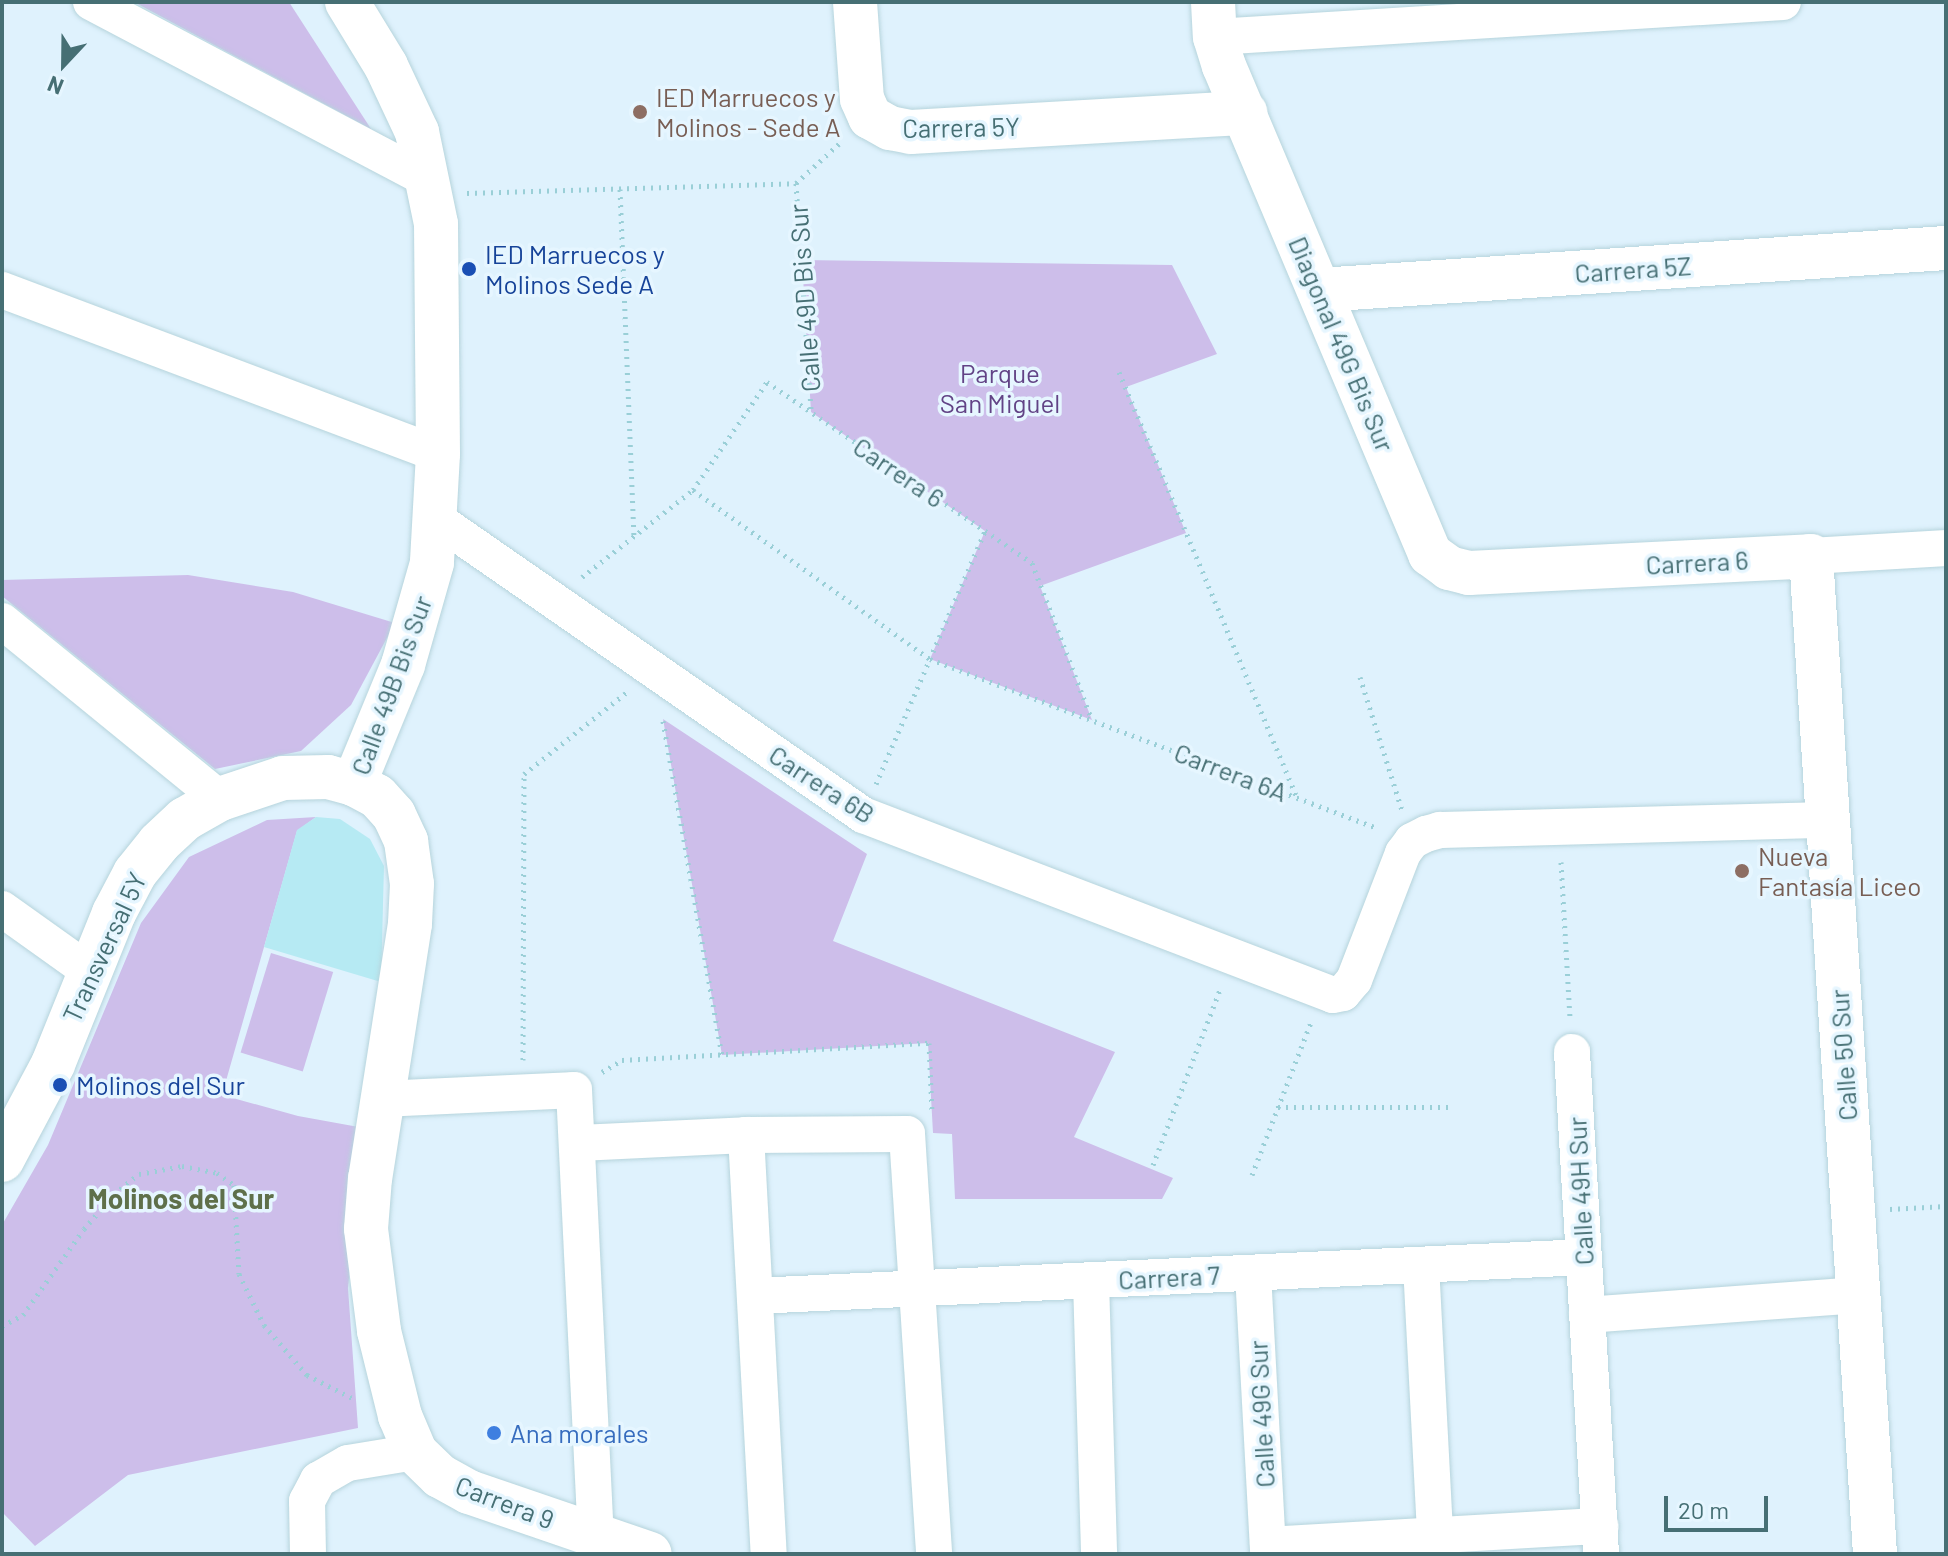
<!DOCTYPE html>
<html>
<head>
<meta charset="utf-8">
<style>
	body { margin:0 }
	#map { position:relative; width:1948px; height:1556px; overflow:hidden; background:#dff2fd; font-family:Barlow,sans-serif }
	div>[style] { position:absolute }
	.green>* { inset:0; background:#cdbeea; transform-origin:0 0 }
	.building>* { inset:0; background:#b6eaf3 }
	.path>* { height:5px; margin-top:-2.5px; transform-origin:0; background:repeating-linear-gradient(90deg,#9acfd7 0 2px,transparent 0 8px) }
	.roads { filter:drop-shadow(0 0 2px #b6d4dc) drop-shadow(0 0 2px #b6d4dc) }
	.minor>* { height:36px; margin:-18px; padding:0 18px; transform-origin:18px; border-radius:18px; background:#fff }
	.tertiary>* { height:44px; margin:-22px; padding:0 22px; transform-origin:22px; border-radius:22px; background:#fff }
	.dots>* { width:22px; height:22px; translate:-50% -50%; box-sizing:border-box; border:4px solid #e6f6ff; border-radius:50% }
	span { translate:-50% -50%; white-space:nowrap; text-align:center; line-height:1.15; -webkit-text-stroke:7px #e6f6ff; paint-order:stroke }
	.education-label { font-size:26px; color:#785e54 }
	.left { translate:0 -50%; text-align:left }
	.street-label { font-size:26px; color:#466f74 }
	.transit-label { font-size:26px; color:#164399 }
	.park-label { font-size:26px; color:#624386 }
	.shop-label { font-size:26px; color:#366cbe }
	.neighbourhood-label { font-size:28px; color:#5f704a; font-weight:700 }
	.frame { position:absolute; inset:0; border:4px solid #466f74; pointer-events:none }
	.north { position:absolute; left:24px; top:24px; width:80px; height:80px; -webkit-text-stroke:6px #e6f6ff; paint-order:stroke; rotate:202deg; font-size:22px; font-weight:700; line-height:32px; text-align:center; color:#466f74 }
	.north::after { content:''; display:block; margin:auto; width:28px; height:36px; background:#466f74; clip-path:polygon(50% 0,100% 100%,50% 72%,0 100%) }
	.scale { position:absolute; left:1664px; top:1496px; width:104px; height:36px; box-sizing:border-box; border:4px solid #466f74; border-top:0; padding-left:10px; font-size:24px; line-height:28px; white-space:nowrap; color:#466f74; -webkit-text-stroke:6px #e6f6ff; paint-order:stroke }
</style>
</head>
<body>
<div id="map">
	<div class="green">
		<i style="clip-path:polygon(134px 2px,289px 2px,371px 129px)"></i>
		<i style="clip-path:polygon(802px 260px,1172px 265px,1217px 354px,1126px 387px,1186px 533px,1040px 586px,1092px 720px,930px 659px,985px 531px,811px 412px)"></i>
		<i style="clip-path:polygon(188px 575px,293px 592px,395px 623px,351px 705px,301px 751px,215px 769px,2px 596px,2px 580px)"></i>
		<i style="clip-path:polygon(663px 719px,867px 854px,833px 941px,1115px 1052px,1074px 1137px,1173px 1178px,1162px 1199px,955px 1199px,952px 1134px,933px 1133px,928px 1043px,722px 1055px)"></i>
		<i style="clip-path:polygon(316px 817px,297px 831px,222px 1095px,298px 1116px,364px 1128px,348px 1288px,358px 1428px,128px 1475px,35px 1546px,2px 1512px,2px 1225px,48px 1145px,141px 923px,189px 857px,267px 820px)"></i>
		<i style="left:271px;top:953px;width:65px;height:104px;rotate:17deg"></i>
	</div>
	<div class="building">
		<i style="clip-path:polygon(316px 817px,340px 819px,370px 839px,384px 866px,381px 982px,264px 947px,297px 830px)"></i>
	</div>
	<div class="path">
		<i style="left:796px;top:183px;width:228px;rotate:86.2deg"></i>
		<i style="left:620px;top:189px;width:346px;rotate:87.7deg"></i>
		<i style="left:467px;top:193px;width:329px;rotate:-1.7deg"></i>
		<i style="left:796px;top:183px;width:61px;rotate:-42.3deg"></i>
		<i style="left:1119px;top:372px;width:459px;rotate:67.3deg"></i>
		<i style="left:693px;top:490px;width:291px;rotate:35.5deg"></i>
		<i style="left:930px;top:659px;width:479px;rotate:20.7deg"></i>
		<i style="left:582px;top:577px;width:141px;rotate:-38.1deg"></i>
		<i style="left:693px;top:490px;width:131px;rotate:-55.6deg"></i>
		<i style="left:767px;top:382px;width:321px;rotate:34.3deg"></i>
		<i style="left:1032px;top:563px;width:168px;rotate:69.1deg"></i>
		<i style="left:1360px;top:677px;width:139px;rotate:72.5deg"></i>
		<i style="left:663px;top:721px;width:339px;rotate:80deg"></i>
		<i style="left:876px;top:784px;width:275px;rotate:-66.7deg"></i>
		<i style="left:1561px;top:862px;width:157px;rotate:86.7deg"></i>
		<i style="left:523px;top:1060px;width:286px;rotate:-89.8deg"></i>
		<i style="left:524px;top:774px;width:132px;rotate:-38.5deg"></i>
		<i style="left:602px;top:1072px;width:23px;rotate:-31deg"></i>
		<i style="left:622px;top:1060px;width:307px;rotate:-3.2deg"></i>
		<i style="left:929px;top:1043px;width:68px;rotate:87.5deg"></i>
		<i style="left:1278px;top:1107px;width:175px"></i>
		<i style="left:1153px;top:1165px;width:187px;rotate:-69.1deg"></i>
		<i style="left:1252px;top:1175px;width:164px;rotate:-68.9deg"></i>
		<i style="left:1890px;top:1209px;width:56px;rotate:-3.1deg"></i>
		<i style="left:2px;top:1326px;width:24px;rotate:-28deg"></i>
		<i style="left:23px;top:1315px;width:105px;rotate:-54.7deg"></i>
		<i style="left:84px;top:1229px;width:46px;rotate:-49.4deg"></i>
		<i style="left:114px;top:1194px;width:32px;rotate:-39deg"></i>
		<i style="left:139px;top:1174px;width:44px;rotate:-10.5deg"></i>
		<i style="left:182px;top:1166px;width:36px;rotate:11deg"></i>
		<i style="left:217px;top:1173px;width:21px;rotate:35deg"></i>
		<i style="left:234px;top:1185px;width:89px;rotate:86.8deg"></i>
		<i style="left:239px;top:1274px;width:57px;rotate:63.9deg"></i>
		<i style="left:264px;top:1325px;width:66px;rotate:49.3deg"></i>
		<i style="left:307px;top:1375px;width:55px;rotate:27deg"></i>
	</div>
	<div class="roads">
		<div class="minor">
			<i style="left:91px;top:2px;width:383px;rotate:27.8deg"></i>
			<i style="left:1215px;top:37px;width:569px;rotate:-3.53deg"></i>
			<i style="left:2px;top:290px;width:466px;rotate:20.6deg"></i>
			<i style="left:436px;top:519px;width:520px;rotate:34.73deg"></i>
			<i style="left:863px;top:815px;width:503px;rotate:20.96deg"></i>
			<i style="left:1333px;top:995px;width:10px;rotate:-11deg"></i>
			<i style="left:1343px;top:993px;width:17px;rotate:-50deg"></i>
			<i style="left:1354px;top:980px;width:136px;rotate:-68.9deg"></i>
			<i style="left:1403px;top:853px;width:15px;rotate:-53deg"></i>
			<i style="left:1412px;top:841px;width:16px;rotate:-27deg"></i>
			<i style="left:1426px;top:834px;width:15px;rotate:-16deg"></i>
			<i style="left:1440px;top:830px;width:388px;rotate:-1.5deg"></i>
			<i style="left:1811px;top:556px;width:135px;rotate:-3.4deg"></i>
			<i style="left:2px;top:621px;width:281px;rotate:39.2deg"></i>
			<i style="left:2px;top:909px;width:107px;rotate:35.5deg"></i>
			<i style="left:1572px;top:1052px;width:503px;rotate:86.69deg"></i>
			<i style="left:383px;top:1099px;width:191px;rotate:-2.7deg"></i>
			<i style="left:574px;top:1090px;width:447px;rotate:87.2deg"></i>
			<i style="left:746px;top:1135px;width:420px;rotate:86.9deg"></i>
			<i style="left:579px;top:1143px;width:167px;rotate:-2.7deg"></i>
			<i style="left:746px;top:1135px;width:161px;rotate:-0.4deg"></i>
			<i style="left:907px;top:1134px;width:421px;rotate:86.3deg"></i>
			<i style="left:1421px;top:1265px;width:270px;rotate:87deg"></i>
			<i style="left:1253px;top:1273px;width:281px;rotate:86.9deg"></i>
			<i style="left:1091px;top:1281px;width:273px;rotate:88.3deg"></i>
			<i style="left:755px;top:1296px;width:830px;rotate:-2.69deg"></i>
			<i style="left:1587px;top:1315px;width:272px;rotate:-4.2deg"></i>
			<i style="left:1268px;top:1545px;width:333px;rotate:-3.3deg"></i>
			<i style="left:308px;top:1554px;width:53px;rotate:-91.1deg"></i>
			<i style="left:307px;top:1501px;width:24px;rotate:-62deg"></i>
			<i style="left:318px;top:1480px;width:34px;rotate:-30deg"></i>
			<i style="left:348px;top:1463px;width:68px;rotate:-9.3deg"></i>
		</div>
		<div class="tertiary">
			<i style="left:347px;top:2px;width:75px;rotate:58.6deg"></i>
			<i style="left:386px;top:66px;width:73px;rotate:64.8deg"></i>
			<i style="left:417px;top:132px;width:94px;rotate:78.3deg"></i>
			<i style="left:436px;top:224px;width:230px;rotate:89.5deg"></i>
			<i style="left:438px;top:454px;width:109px;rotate:93.2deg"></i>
			<i style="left:432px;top:563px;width:106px;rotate:105.9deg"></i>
			<i style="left:403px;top:665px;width:129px;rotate:112.4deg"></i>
			<i style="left:855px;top:2px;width:97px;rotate:85.9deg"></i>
			<i style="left:862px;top:99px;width:20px;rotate:66deg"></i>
			<i style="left:870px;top:117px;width:23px;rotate:29deg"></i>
			<i style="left:890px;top:128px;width:21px;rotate:11deg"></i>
			<i style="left:911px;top:132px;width:335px;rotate:-3.3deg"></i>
			<i style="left:1213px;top:2px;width:35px;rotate:87deg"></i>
			<i style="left:1215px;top:37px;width:30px;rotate:73deg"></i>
			<i style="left:1224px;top:66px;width:530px;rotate:67.11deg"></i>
			<i style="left:1430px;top:554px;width:24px;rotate:36deg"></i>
			<i style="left:1449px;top:568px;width:21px;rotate:14deg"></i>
			<i style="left:1469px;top:573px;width:342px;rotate:-2.8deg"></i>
			<i style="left:1811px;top:556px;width:1000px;rotate:86.33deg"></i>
			<i style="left:1320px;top:290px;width:627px;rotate:-3.84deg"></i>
			<i style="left:2px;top:1160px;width:109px;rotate:-62deg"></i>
			<i style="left:53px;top:1064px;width:163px;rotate:-68deg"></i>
			<i style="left:114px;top:913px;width:45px;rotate:-62.3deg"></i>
			<i style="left:135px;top:873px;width:38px;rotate:-51deg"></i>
			<i style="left:159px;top:843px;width:35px;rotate:-43deg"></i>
			<i style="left:185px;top:819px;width:40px;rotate:-29.7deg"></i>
			<i style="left:220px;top:799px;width:66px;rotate:-18.4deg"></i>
			<i style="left:283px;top:778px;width:45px;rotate:-1.3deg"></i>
			<i style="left:328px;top:777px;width:27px;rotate:15deg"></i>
			<i style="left:354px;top:784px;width:26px;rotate:28deg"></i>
			<i style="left:377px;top:796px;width:25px;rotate:48deg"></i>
			<i style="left:394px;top:815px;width:29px;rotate:65deg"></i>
			<i style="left:406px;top:841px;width:43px;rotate:82.1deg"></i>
			<i style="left:412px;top:884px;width:40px;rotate:92.9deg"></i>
			<i style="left:410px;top:924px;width:257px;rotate:98.9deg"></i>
			<i style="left:370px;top:1178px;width:51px;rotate:94.5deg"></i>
			<i style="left:366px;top:1229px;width:103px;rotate:82.7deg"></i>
			<i style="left:379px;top:1331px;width:88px;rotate:76.1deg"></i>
			<i style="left:400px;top:1416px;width:39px;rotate:67deg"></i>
			<i style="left:415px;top:1452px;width:35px;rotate:44deg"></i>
			<i style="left:440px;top:1476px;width:33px;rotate:29deg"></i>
			<i style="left:469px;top:1492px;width:191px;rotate:18.9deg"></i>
		</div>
	</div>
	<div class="dots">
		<i style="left:640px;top:112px;background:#8d6e63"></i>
		<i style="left:469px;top:269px;background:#1a4fb4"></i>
		<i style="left:1742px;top:871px;background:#8d6e63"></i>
		<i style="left:60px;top:1085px;background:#1a4fb4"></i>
		<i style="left:494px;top:1433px;background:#3f7fe0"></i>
	</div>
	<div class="education-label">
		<span class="left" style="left:656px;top:112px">IED Marruecos y<br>Molinos - Sede A</span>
		<span class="left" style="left:1758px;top:871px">Nueva<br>Fantasía Liceo</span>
	</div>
	<div class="street-label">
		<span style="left:961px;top:127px;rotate:-1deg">Carrera 5Y</span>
		<span style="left:1633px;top:269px;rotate:-4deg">Carrera 5Z</span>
		<span style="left:804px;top:298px;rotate:-94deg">Calle 49D Bis Sur</span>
		<span style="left:1342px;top:344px;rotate:67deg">Diagonal 49G Bis Sur</span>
		<span style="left:899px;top:472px;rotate:34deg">Carrera 6</span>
		<span style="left:1697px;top:562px;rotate:-3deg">Carrera 6</span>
		<span style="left:391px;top:685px;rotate:-70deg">Calle 49B Bis Sur</span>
		<span style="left:1231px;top:772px;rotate:21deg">Carrera 6A</span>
		<span style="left:822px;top:784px;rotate:33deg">Carrera 6B</span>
		<span style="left:104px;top:947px;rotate:-65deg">Transversal 5Y</span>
		<span style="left:1843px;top:1055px;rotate:-94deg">Calle 50 Sur</span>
		<span style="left:1580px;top:1191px;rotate:-93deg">Calle 49H Sur</span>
		<span style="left:1169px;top:1277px;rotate:-3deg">Carrera 7</span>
		<span style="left:1261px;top:1414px;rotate:-93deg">Calle 49G Sur</span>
		<span style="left:505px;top:1502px;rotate:21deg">Carrera 9</span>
	</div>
	<div class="transit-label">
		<span class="left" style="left:485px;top:269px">IED Marruecos y<br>Molinos Sede A</span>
		<span class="left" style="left:76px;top:1085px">Molinos del Sur</span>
	</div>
	<div class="park-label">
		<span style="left:1000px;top:388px">Parque<br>San Miguel</span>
	</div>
	<div class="shop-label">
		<span class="left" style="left:510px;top:1433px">Ana morales</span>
	</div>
	<div class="neighbourhood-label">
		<span style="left:181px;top:1198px">Molinos del Sur</span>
	</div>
	<div class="frame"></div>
	<div class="north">N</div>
	<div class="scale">20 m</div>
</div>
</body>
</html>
